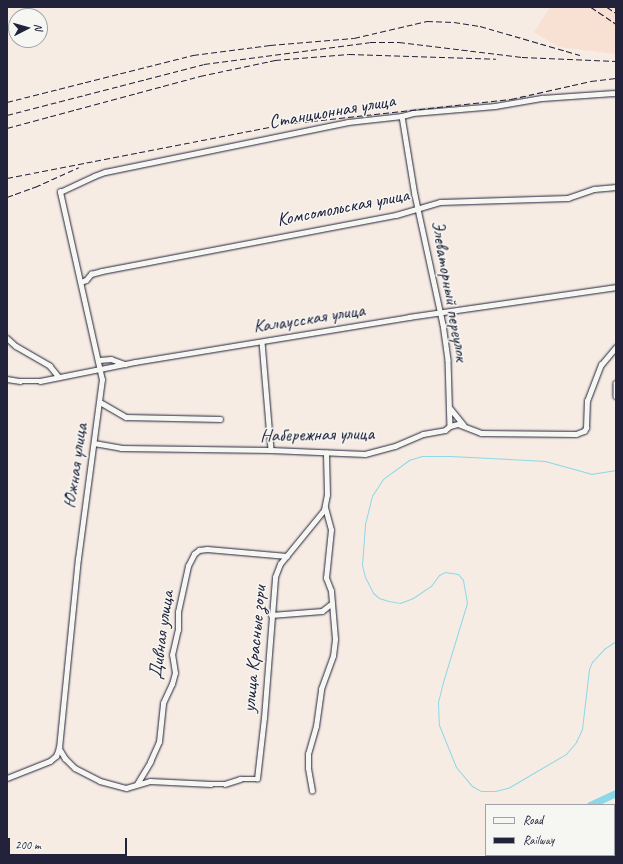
<!DOCTYPE html>
<html>
<head>
<meta charset="utf-8">
<style>
	body { margin:0 }
	#map { position:relative; width:623px; height:864px; overflow:hidden; background:#f7ece4; font-family:Caveat,sans-serif }
	div>[style] { position:absolute }
	.built>* { inset:0; background:#f8e0d3 }
	.stream>* { height:1px; margin:-0.5px; padding:0 0.5px; transform-origin:0.5px; border-radius:0.5px; background:#8ad8e8 }
	.river>* { height:7px; margin:-3.5px; padding:0 3.5px; transform-origin:3.5px; border-radius:3.5px; background:#8ad8e8 }
	.roads { filter:drop-shadow(0 0 1px #22223b) drop-shadow(0 0 1px #22223b) }
	.minor>* { height:4.5px; margin:-2.25px; padding:0 2.25px; transform-origin:2.25px; border-radius:2.25px; background:#f6f6f2 }
	.rail>* { height:1px; margin-top:-0.5px; transform-origin:0; background:repeating-linear-gradient(90deg,#22223b 0 6px,transparent 0 9px) }
	span { translate:-50% -50%; white-space:nowrap; text-align:center; line-height:1.15; -webkit-text-stroke:3px #f6f6f2; paint-order:stroke }
	.street-label { font-size:19px; color:#22223b }
	.frame { position:absolute; inset:0; border:8px solid #22223b; pointer-events:none }
	.legend { position:absolute; left:485px; top:804px; width:130px; height:52px; box-sizing:border-box; background:#f6f6f2; border:1px solid #a1a1a9; margin:0; padding:5px 7px; list-style:none; font-size:12px; color:#22223b }
	.legend li { display:flex; align-items:center; gap:8px; height:20px }
	.legend b { width:20px; border:1px solid #a1a1a9 }
	.north { position:absolute; left:8px; top:8px; width:40px; height:40px; box-sizing:border-box; background:#f6f6f2; border:1px solid #a1a1a9; border-radius:50%; rotate:84deg; font-size:11px; font-weight:700; line-height:16px; text-align:center; color:#22223b }
	.north::after { content:''; display:block; margin:auto; width:14px; height:18px; background:#22223b; clip-path:polygon(50% 0,100% 100%,50% 72%,0 100%) }
	.scale { position:absolute; left:8px; top:838px; width:119px; height:18px; box-sizing:border-box; border:2px solid #22223b; border-top:0; padding-left:5px; font-size:12px; line-height:14px; white-space:nowrap; color:#22223b; -webkit-text-stroke:3px #f6f6f2; paint-order:stroke }
</style>
</head>
<body>
<div id="map">
	<div class="built">
		<i style="clip-path:polygon(550px 7px,616px 7px,616px 54px,559px 47px,534px 32px)"></i>
	</div>
	<div class="stream">
		<i style="left:616px;top:470px;width:24px;rotate:171deg"></i>
		<i style="left:592px;top:474px;width:49px;rotate:-164.5deg"></i>
		<i style="left:545px;top:461px;width:17px;rotate:-177deg"></i>
		<i style="left:528px;top:460px;width:78px;rotate:-177.1deg"></i>
		<i style="left:450px;top:456px;width:28px;rotate:180deg"></i>
		<i style="left:422px;top:456px;width:14px;rotate:163deg"></i>
		<i style="left:409px;top:460px;width:32px;rotate:144deg"></i>
		<i style="left:383px;top:479px;width:20px;rotate:123deg"></i>
		<i style="left:372px;top:496px;width:30px;rotate:104deg"></i>
		<i style="left:365px;top:525px;width:40px;rotate:94.3deg"></i>
		<i style="left:362px;top:565px;width:12px;rotate:76deg"></i>
		<i style="left:365px;top:577px;width:18px;rotate:63deg"></i>
		<i style="left:373px;top:593px;width:8px;rotate:40deg"></i>
		<i style="left:379px;top:598px;width:9px;rotate:18deg"></i>
		<i style="left:388px;top:601px;width:12px;rotate:9deg"></i>
		<i style="left:400px;top:603px;width:14px;rotate:-21deg"></i>
		<i style="left:413px;top:598px;width:22px;rotate:-34deg"></i>
		<i style="left:431px;top:586px;width:14px;rotate:-54deg"></i>
		<i style="left:439px;top:575px;width:7px;rotate:-27deg"></i>
		<i style="left:445px;top:572px;width:13px;rotate:9deg"></i>
		<i style="left:458px;top:574px;width:8px;rotate:50deg"></i>
		<i style="left:463px;top:580px;width:23px;rotate:80deg"></i>
		<i style="left:467px;top:603px;width:83px;rotate:106.9deg"></i>
		<i style="left:443px;top:682px;width:21px;rotate:104deg"></i>
		<i style="left:438px;top:702px;width:23px;rotate:88deg"></i>
		<i style="left:439px;top:725px;width:45px;rotate:68deg"></i>
		<i style="left:456px;top:767px;width:25px;rotate:50deg"></i>
		<i style="left:472px;top:786px;width:10px;rotate:29deg"></i>
		<i style="left:481px;top:791px;width:14px"></i>
		<i style="left:495px;top:791px;width:13px;rotate:-13deg"></i>
		<i style="left:508px;top:788px;width:67px;rotate:-30.4deg"></i>
		<i style="left:566px;top:754px;width:16px;rotate:-50deg"></i>
		<i style="left:576px;top:742px;width:14px;rotate:-65deg"></i>
		<i style="left:582px;top:729px;width:60px;rotate:-83.3deg"></i>
		<i style="left:589px;top:669px;width:8px;rotate:-67deg"></i>
		<i style="left:592px;top:662px;width:18px;rotate:-47deg"></i>
		<i style="left:604px;top:649px;width:14px;rotate:-34deg"></i>
	</div>
	<div class="river">
		<i style="left:590px;top:805px;width:29px;rotate:-25deg"></i>
		<i style="left:489px;top:857px;width:3px;rotate:-45deg"></i>
	</div>
	<div class="roads">
		<div class="minor">
			<i style="left:402px;top:116px;width:80px;rotate:80.7deg"></i>
			<i style="left:415px;top:195px;width:132px;rotate:77.8deg"></i>
			<i style="left:443px;top:324px;width:36px;rotate:82deg"></i>
			<i style="left:448px;top:360px;width:66px;rotate:88.3deg"></i>
			<i style="left:81px;top:282px;width:5px;rotate:-22deg"></i>
			<i style="left:86px;top:280px;width:8px;rotate:-50deg"></i>
			<i style="left:91px;top:274px;width:11px;rotate:-15deg"></i>
			<i style="left:102px;top:271px;width:299px;rotate:-10.8deg"></i>
			<i style="left:396px;top:215px;width:46px;rotate:-16.5deg"></i>
			<i style="left:440px;top:202px;width:128px;rotate:-1.8deg"></i>
			<i style="left:568px;top:198px;width:28px;rotate:-19deg"></i>
			<i style="left:594px;top:189px;width:22px;rotate:-5deg"></i>
			<i style="left:7px;top:338px;width:12px;rotate:42deg"></i>
			<i style="left:16px;top:346px;width:39px;rotate:30deg"></i>
			<i style="left:50px;top:366px;width:14px;rotate:51deg"></i>
			<i style="left:262px;top:342px;width:108px;rotate:85.2deg"></i>
			<i style="left:99px;top:360px;width:12px;rotate:-5deg"></i>
			<i style="left:111px;top:359px;width:15px;rotate:20deg"></i>
			<i style="left:7px;top:379px;width:13px;rotate:9deg"></i>
			<i style="left:20px;top:381px;width:20px"></i>
			<i style="left:40px;top:381px;width:97px;rotate:-11.3deg"></i>
			<i style="left:135px;top:362px;width:278px;rotate:-9.3deg"></i>
			<i style="left:409px;top:317px;width:209px;rotate:-8.2deg"></i>
			<i style="left:616px;top:383px;width:13px;rotate:90deg"></i>
			<i style="left:100px;top:402px;width:30px;rotate:30deg"></i>
			<i style="left:126px;top:417px;width:94px;rotate:1.2deg"></i>
			<i style="left:450px;top:408px;width:22px;rotate:51deg"></i>
			<i style="left:94px;top:443px;width:27px;rotate:10deg"></i>
			<i style="left:121px;top:448px;width:150px;rotate:0.8deg"></i>
			<i style="left:271px;top:450px;width:94px;rotate:2.4deg"></i>
			<i style="left:365px;top:454px;width:31px;rotate:-15deg"></i>
			<i style="left:395px;top:446px;width:30px;rotate:-23deg"></i>
			<i style="left:423px;top:434px;width:22px;rotate:-10deg"></i>
			<i style="left:445px;top:430px;width:6px;rotate:-39deg"></i>
			<i style="left:450px;top:426px;width:8px;rotate:-14deg"></i>
			<i style="left:458px;top:424px;width:25px;rotate:21deg"></i>
			<i style="left:481px;top:433px;width:95px;rotate:0.6deg"></i>
			<i style="left:576px;top:434px;width:9px;rotate:-21deg"></i>
			<i style="left:584px;top:431px;width:4px;rotate:-56deg"></i>
			<i style="left:586px;top:428px;width:27px;rotate:-88deg"></i>
			<i style="left:587px;top:401px;width:39px;rotate:-69deg"></i>
			<i style="left:601px;top:365px;width:23px;rotate:-50deg"></i>
			<i style="left:271px;top:615px;width:51px;rotate:-4.5deg"></i>
			<i style="left:322px;top:611px;width:11px;rotate:-38deg"></i>
			<i style="left:59px;top:748px;width:12px;rotate:59deg"></i>
			<i style="left:65px;top:758px;width:14px;rotate:45deg"></i>
			<i style="left:75px;top:768px;width:28px;rotate:27deg"></i>
			<i style="left:100px;top:781px;width:27px;rotate:15deg"></i>
			<i style="left:126px;top:788px;width:25px;rotate:-16deg"></i>
			<i style="left:150px;top:781px;width:61px;rotate:2.8deg"></i>
			<i style="left:211px;top:784px;width:14px"></i>
			<i style="left:225px;top:784px;width:16px;rotate:-18deg"></i>
			<i style="left:240px;top:779px;width:17px"></i>
			<i style="left:257px;top:779px;width:61px;rotate:-83.5deg"></i>
			<i style="left:264px;top:718px;width:141px;rotate:-85.5deg"></i>
			<i style="left:275px;top:577px;width:14px;rotate:-69deg"></i>
			<i style="left:280px;top:564px;width:70px;rotate:-50.8deg"></i>
			<i style="left:324px;top:510px;width:15px;rotate:-79deg"></i>
			<i style="left:327px;top:495px;width:42px;rotate:-91.4deg"></i>
			<i style="left:7px;top:778px;width:46px;rotate:-21.6deg"></i>
			<i style="left:50px;top:761px;width:8px;rotate:-40deg"></i>
			<i style="left:56px;top:756px;width:9px;rotate:-69deg"></i>
			<i style="left:59px;top:748px;width:190px;rotate:-84.3deg"></i>
			<i style="left:78px;top:559px;width:181px;rotate:-82.4deg"></i>
			<i style="left:102px;top:380px;width:193px;rotate:-102.6deg"></i>
			<i style="left:60px;top:192px;width:38px;rotate:-25deg"></i>
			<i style="left:94px;top:176px;width:12px;rotate:-20deg"></i>
			<i style="left:105px;top:172px;width:248px;rotate:-11.6deg"></i>
			<i style="left:348px;top:122px;width:54px;rotate:-6.3deg"></i>
			<i style="left:402px;top:116px;width:11px;rotate:-15deg"></i>
			<i style="left:413px;top:113px;width:82px;rotate:-4.9deg"></i>
			<i style="left:495px;top:106px;width:48px;rotate:-9.7deg"></i>
			<i style="left:542px;top:98px;width:74px;rotate:-3.9deg"></i>
			<i style="left:137px;top:784px;width:26px;rotate:-59deg"></i>
			<i style="left:150px;top:762px;width:22px;rotate:-66deg"></i>
			<i style="left:159px;top:742px;width:39px;rotate:-84deg"></i>
			<i style="left:163px;top:703px;width:21px;rotate:-65deg"></i>
			<i style="left:172px;top:684px;width:11px;rotate:-75deg"></i>
			<i style="left:175px;top:673px;width:18px;rotate:-99deg"></i>
			<i style="left:172px;top:655px;width:26px;rotate:-77deg"></i>
			<i style="left:178px;top:630px;width:18px;rotate:-90deg"></i>
			<i style="left:178px;top:612px;width:47px;rotate:-77.7deg"></i>
			<i style="left:188px;top:566px;width:13px;rotate:-63deg"></i>
			<i style="left:194px;top:554px;width:6px;rotate:-39deg"></i>
			<i style="left:199px;top:550px;width:8px;rotate:-7deg"></i>
			<i style="left:207px;top:549px;width:80px;rotate:5deg"></i>
			<i style="left:312px;top:791px;width:23px;rotate:-100deg"></i>
			<i style="left:308px;top:768px;width:14px;rotate:-90deg"></i>
			<i style="left:308px;top:754px;width:29px;rotate:-74deg"></i>
			<i style="left:316px;top:726px;width:37px;rotate:-82deg"></i>
			<i style="left:321px;top:689px;width:35px;rotate:-70deg"></i>
			<i style="left:333px;top:656px;width:17px;rotate:-83deg"></i>
			<i style="left:335px;top:639px;width:48px;rotate:-94.8deg"></i>
			<i style="left:331px;top:591px;width:14px;rotate:-111deg"></i>
			<i style="left:326px;top:578px;width:48px;rotate:-84.1deg"></i>
			<i style="left:331px;top:530px;width:23px;rotate:-105deg"></i>
		</div>
	</div>
	<div class="rail">
		<i style="left:591px;top:7px;width:30px;rotate:34deg"></i>
		<i style="left:607px;top:7px;width:11px;rotate:34deg"></i>
		<i style="left:7px;top:102px;width:192px;rotate:-14.2deg"></i>
		<i style="left:193px;top:55px;width:78px;rotate:-7.4deg"></i>
		<i style="left:270px;top:45px;width:84px;rotate:-4.8deg"></i>
		<i style="left:354px;top:38px;width:75px;rotate:-13.1deg"></i>
		<i style="left:427px;top:21px;width:27px;rotate:2deg"></i>
		<i style="left:454px;top:22px;width:26px;rotate:9deg"></i>
		<i style="left:480px;top:26px;width:104px;rotate:16.2deg"></i>
		<i style="left:7px;top:115px;width:203px;rotate:-14.5deg"></i>
		<i style="left:204px;top:64px;width:167px;rotate:-7.5deg"></i>
		<i style="left:370px;top:42px;width:29px"></i>
		<i style="left:399px;top:42px;width:124px;rotate:7deg"></i>
		<i style="left:522px;top:57px;width:94px;rotate:2.4deg"></i>
		<i style="left:7px;top:128px;width:200px;rotate:-15.1deg"></i>
		<i style="left:200px;top:76px;width:77px;rotate:-12deg"></i>
		<i style="left:275px;top:60px;width:74px;rotate:-4.6deg"></i>
		<i style="left:349px;top:54px;width:147px;rotate:1.9deg"></i>
		<i style="left:7px;top:178px;width:283px;rotate:-11deg"></i>
		<i style="left:285px;top:124px;width:227px;rotate:-6.3deg"></i>
		<i style="left:511px;top:99px;width:82px;rotate:-12.7deg"></i>
		<i style="left:591px;top:81px;width:25px;rotate:-7deg"></i>
		<i style="left:7px;top:197px;width:30px;rotate:-20deg"></i>
		<i style="left:35px;top:187px;width:48px;rotate:-24.4deg"></i>
	</div>
	<div class="street-label">
		<span style="left:332px;top:112px;rotate:-10deg">Станционная улица</span>
		<span style="left:343px;top:208px;rotate:-11deg">Комсомольская улица</span>
		<span style="left:449px;top:291px;rotate:80deg">Элеваторный переулок</span>
		<span style="left:309px;top:319px;rotate:-9deg">Калаусская улица</span>
		<span style="left:317px;top:435px;rotate:-1deg">Набережная улица</span>
		<span style="left:76px;top:466px;rotate:-82deg">Южная улица</span>
		<span style="left:162px;top:635px;rotate:-82deg">Дивная улица</span>
		<span style="left:255px;top:649px;rotate:-85deg">улица Красные зори</span>
	</div>
	<div class="frame"></div>
	<ul class="legend">
	<li><b style="height:5px;background:#f6f6f2"></b>Road</li>
	<li><b style="height:5px;background:#22223b"></b>Railway</li>
	</ul>
	<div class="north">N</div>
	<div class="scale">200 m</div>
</div>
</body>
</html>
